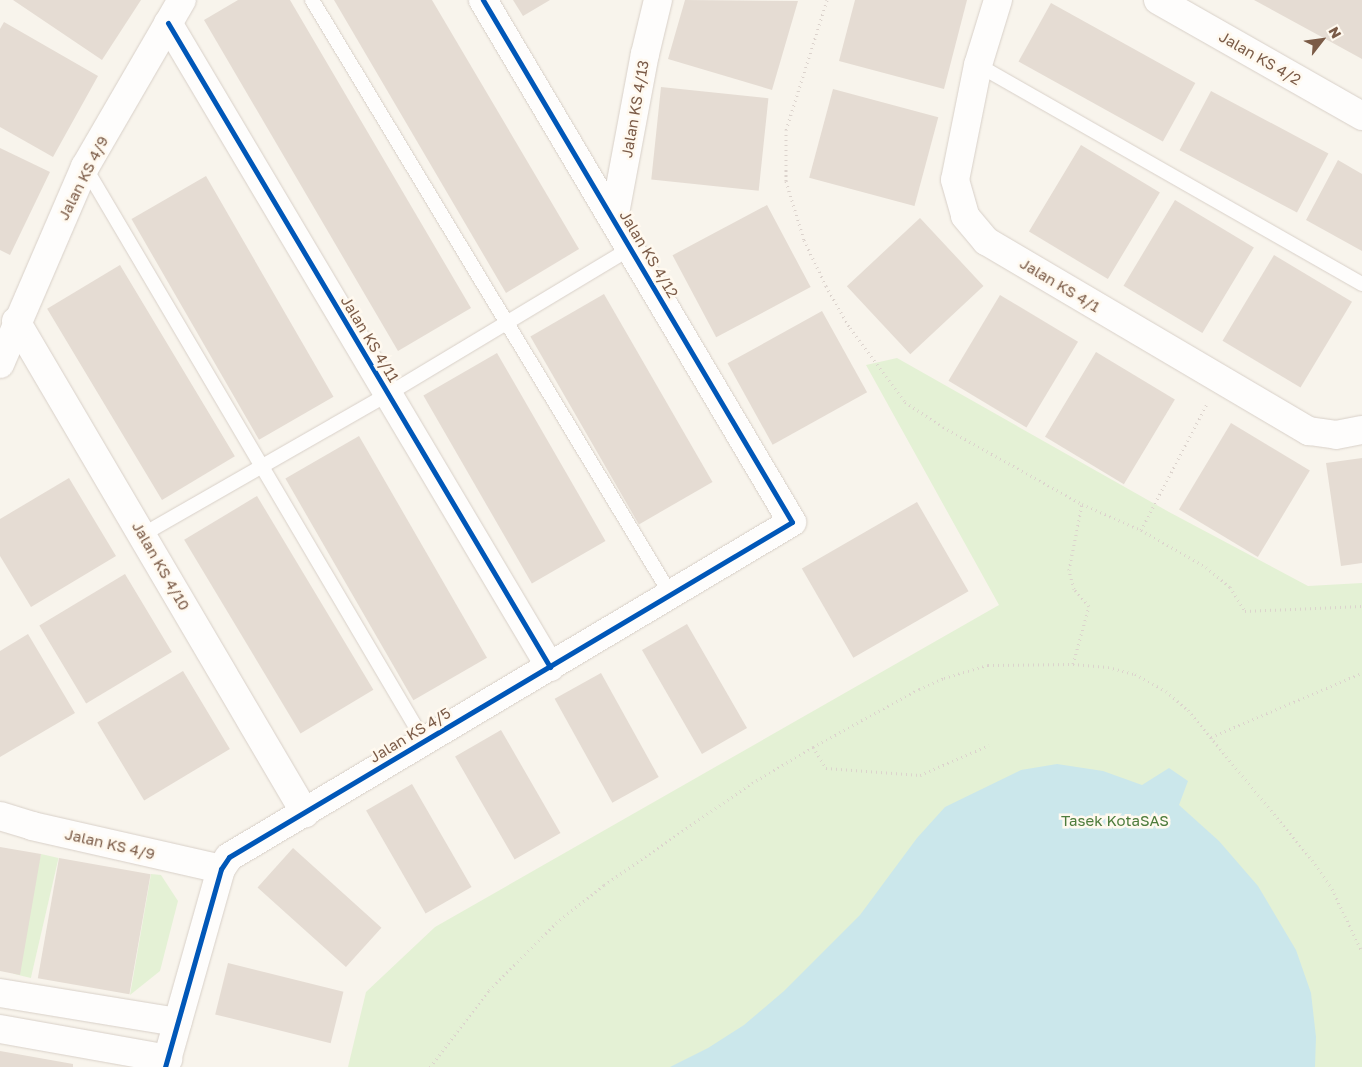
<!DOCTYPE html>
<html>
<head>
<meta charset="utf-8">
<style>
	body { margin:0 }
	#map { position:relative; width:1362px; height:1067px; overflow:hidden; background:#f8f4ec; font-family:"Golos Text",sans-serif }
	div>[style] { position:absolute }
	.green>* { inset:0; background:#e4f1d5; transform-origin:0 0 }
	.water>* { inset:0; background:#cbe7eb }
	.building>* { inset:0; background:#e5dcd3; transform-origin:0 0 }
	.path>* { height:3px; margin-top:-1.5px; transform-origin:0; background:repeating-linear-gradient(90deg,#dcd3cd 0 1px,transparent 0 5px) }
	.roads { filter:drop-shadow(0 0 1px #d8d0c8) drop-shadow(0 0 1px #d8d0c8) }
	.service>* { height:14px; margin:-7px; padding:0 7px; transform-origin:7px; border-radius:7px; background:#fefdfc }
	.minor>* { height:28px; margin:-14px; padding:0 14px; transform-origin:14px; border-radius:14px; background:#fefdfc }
	.cycleway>* { height:5px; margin:-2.5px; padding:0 2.5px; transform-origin:2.5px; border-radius:2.5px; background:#0057b8 }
	span { translate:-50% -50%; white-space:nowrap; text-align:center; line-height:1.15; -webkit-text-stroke:5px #fff9ef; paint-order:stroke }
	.street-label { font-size:15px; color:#7b5b47 }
	.park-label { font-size:15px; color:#4d7c3c }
	.north { position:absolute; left:1297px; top:15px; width:50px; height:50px; -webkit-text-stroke:4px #fff9ef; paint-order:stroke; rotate:60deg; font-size:14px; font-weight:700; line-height:20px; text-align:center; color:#7b5b47 }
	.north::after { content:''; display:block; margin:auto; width:18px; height:22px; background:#7b5b47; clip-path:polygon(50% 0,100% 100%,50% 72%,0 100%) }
</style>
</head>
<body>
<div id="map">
	<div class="green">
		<i style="clip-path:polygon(897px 358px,1169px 512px,1308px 586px,1362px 583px,1362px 1067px,348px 1067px,366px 992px,435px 927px,999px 605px,866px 365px)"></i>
		<i style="left:41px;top:854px;width:18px;height:123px;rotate:13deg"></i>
		<i style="clip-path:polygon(151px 874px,161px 875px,178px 901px,160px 971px,130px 995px)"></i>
	</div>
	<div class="water">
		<i style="clip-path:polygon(1057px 764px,1103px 771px,1142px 785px,1169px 768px,1188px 781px,1179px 805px,1219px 841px,1258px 886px,1296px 950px,1311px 993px,1316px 1037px,1315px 1067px,670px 1067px,708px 1048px,744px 1025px,784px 991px,860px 915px,917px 838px,945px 807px,1021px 770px)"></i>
	</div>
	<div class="building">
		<i style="clip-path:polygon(13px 0,141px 0,102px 60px)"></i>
		<i style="clip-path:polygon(238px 0,290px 0,471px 308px,398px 351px,204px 20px)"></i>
		<i style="clip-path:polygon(334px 0,432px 0,579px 249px,506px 293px)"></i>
		<i style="clip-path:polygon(513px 0,550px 0,523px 16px)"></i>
		<i style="clip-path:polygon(685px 0,798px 1px,772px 90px,668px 59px)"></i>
		<i style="clip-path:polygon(855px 0,967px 0,944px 89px,839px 61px)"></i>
		<i style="clip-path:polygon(1254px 0,1362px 0,1362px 59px,1342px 48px)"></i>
		<i style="left:1051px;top:3px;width:165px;height:67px;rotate:29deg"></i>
		<i style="clip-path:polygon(4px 22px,98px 76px,53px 157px,0 127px,0 29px)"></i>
		<i style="left:661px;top:87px;width:108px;height:93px;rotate:6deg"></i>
		<i style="left:833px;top:89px;width:109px;height:92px;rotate:15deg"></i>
		<i style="left:1211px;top:91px;width:133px;height:67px;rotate:28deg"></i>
		<i style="left:1081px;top:145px;width:92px;height:101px;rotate:31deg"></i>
		<i style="clip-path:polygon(0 148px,50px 172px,10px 255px,0 250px)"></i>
		<i style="clip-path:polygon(1338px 160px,1362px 174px,1362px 251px,1306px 220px)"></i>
		<i style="left:206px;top:176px;width:255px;height:86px;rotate:60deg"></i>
		<i style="left:1175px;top:200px;width:92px;height:100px;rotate:31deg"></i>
		<i style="left:767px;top:205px;width:93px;height:107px;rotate:62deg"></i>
		<i style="left:920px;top:218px;width:93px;height:100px;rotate:47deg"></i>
		<i style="left:1274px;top:255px;width:91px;height:100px;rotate:31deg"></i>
		<i style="left:120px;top:265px;width:223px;height:85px;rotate:59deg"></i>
		<i style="left:604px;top:294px;width:217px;height:85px;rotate:60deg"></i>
		<i style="left:1000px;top:295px;width:91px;height:100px;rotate:31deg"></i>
		<i style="left:822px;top:311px;width:93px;height:108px;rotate:61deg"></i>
		<i style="left:1096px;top:352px;width:92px;height:99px;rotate:31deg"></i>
		<i style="left:497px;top:353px;width:217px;height:85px;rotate:60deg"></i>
		<i style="left:1231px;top:423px;width:92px;height:101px;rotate:31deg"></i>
		<i style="left:359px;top:436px;width:256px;height:85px;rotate:60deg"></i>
		<i style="clip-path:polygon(1362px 458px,1362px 563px,1341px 566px,1326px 463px)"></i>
		<i style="clip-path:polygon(69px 478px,116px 556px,31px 607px,0 556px,0 519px)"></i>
		<i style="left:257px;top:496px;width:226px;height:85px;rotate:59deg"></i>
		<i style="left:917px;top:502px;width:103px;height:133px;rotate:60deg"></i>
		<i style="left:125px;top:574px;width:91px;height:100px;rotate:59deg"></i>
		<i style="left:687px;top:624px;width:120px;height:52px;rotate:60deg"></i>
		<i style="clip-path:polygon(28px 634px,75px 713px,0 757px,0 651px)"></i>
		<i style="left:183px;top:671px;width:91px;height:100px;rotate:59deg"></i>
		<i style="left:601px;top:673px;width:119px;height:53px;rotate:61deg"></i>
		<i style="left:501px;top:730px;width:119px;height:53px;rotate:60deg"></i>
		<i style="left:412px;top:784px;width:119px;height:53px;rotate:60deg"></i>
		<i style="clip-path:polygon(0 847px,41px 854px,20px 975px,0 971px)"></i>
		<i style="left:293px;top:848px;width:119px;height:53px;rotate:42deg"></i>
		<i style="left:59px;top:858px;width:93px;height:122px;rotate:10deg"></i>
		<i style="left:228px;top:963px;width:119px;height:53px;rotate:14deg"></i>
		<i style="clip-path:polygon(0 1051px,73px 1064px,73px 1067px,0 1067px)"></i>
	</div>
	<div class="path">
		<i style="left:827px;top:0;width:136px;rotate:107.5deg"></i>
		<i style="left:786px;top:130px;width:51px;rotate:90deg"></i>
		<i style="left:786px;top:181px;width:62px;rotate:73deg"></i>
		<i style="left:804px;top:240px;width:51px;rotate:64.4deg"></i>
		<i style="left:826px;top:286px;width:48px;rotate:60.3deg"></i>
		<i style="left:850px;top:328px;width:92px;rotate:53.4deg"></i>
		<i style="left:905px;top:402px;width:45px;rotate:33.3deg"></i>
		<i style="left:943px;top:427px;width:159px;rotate:29deg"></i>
		<i style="left:1082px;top:504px;width:64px;rotate:23.8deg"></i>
		<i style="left:1141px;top:530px;width:75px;rotate:29.6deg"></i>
		<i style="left:1206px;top:567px;width:31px;rotate:40deg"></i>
		<i style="left:1230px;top:587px;width:28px;rotate:58deg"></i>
		<i style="left:1245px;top:611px;width:117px;rotate:-2.4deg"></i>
		<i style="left:1141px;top:530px;width:142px;rotate:-62.4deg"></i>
		<i style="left:1073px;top:664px;width:60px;rotate:-74.6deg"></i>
		<i style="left:1089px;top:606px;width:23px;rotate:-131deg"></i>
		<i style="left:1074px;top:589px;width:20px;rotate:-105deg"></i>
		<i style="left:1069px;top:570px;width:67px;rotate:-78.9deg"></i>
		<i style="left:1211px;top:737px;width:164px;rotate:-23deg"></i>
		<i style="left:813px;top:747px;width:25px;rotate:58deg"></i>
		<i style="left:826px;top:768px;width:94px;rotate:4.3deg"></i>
		<i style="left:920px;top:775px;width:75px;rotate:-23.5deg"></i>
		<i style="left:430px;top:1067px;width:97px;rotate:-52.5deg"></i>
		<i style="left:489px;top:990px;width:95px;rotate:-45deg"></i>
		<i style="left:556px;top:923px;width:61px;rotate:-38.4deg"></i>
		<i style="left:604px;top:885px;width:180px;rotate:-34.6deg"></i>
		<i style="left:752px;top:783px;width:71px;rotate:-30.5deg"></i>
		<i style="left:813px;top:747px;width:121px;rotate:-28.7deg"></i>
		<i style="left:919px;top:689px;width:27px;rotate:-24deg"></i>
		<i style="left:944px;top:678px;width:46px;rotate:-16.5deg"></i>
		<i style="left:988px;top:665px;width:85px;rotate:-0.7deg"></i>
		<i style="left:1073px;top:664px;width:35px;rotate:5deg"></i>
		<i style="left:1108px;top:667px;width:28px;rotate:15deg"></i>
		<i style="left:1135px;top:674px;width:35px;rotate:29deg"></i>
		<i style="left:1166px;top:691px;width:29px;rotate:41deg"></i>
		<i style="left:1188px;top:710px;width:195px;rotate:50.4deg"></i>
		<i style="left:1312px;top:860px;width:35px;rotate:55deg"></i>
		<i style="left:1332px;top:889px;width:70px;rotate:64.5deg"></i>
	</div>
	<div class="roads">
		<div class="service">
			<i style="left:312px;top:0;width:695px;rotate:58.89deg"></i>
			<i style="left:978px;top:65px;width:442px;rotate:29.7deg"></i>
			<i style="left:85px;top:167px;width:667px;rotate:59.43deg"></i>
			<i style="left:142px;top:535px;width:284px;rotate:-29.8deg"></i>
			<i style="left:388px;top:394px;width:283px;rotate:-31deg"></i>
		</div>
		<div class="minor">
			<i style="left:998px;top:0;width:68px;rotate:107.1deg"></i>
			<i style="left:978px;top:65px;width:117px;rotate:101.3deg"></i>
			<i style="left:955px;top:180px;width:37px;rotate:74deg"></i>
			<i style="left:965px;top:216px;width:33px;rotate:50deg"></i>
			<i style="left:986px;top:241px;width:375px;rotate:30.5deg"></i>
			<i style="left:1309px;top:431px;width:27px;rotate:8deg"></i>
			<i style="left:1336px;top:435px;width:26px;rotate:-11deg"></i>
			<i style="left:1158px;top:0;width:235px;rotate:29.6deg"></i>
			<i style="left:168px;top:23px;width:749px;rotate:59.32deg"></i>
			<i style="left:614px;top:219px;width:168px;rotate:-79.4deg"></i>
			<i style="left:645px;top:54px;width:56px;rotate:-76.5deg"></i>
			<i style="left:16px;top:321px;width:571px;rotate:59.57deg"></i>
			<i style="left:0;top:364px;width:215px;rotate:-66.7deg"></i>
			<i style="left:85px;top:167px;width:193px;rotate:-59.9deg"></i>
			<i style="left:0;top:816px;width:34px;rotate:17deg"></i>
			<i style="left:32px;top:826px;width:194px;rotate:12.8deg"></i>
			<i style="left:0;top:993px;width:180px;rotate:9.3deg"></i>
			<i style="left:0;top:1029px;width:171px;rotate:10.1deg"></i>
			<i style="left:165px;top:1067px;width:206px;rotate:-74.2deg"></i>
			<i style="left:221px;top:869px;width:14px;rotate:-56deg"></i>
			<i style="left:229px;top:857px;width:655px;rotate:-30.75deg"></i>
			<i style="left:792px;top:522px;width:607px;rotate:-120.62deg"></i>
		</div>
	</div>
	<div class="cycleway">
		<i style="left:168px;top:23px;width:749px;rotate:59.32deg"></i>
		<i style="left:165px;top:1067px;width:206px;rotate:-74.2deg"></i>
		<i style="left:221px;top:869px;width:14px;rotate:-56deg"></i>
		<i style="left:229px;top:857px;width:655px;rotate:-30.75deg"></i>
		<i style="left:792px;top:522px;width:607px;rotate:-120.62deg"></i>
	</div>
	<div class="street-label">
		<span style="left:1260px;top:58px;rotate:30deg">Jalan KS 4/2</span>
		<span style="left:635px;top:109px;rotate:-80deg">Jalan KS 4/13</span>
		<span style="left:83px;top:178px;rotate:-63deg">Jalan KS 4/9</span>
		<span style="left:649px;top:254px;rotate:59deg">Jalan KS 4/12</span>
		<span style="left:1060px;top:285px;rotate:31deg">Jalan KS 4/1</span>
		<span style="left:370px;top:339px;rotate:59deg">Jalan KS 4/11</span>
		<span style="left:161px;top:566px;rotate:60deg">Jalan KS 4/10</span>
		<span style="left:410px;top:735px;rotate:-31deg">Jalan KS 4/5</span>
		<span style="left:110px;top:844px;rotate:13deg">Jalan KS 4/9</span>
	</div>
	<div class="park-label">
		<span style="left:1115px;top:821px">Tasek KotaSAS</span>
	</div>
	<div class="north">N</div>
</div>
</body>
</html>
